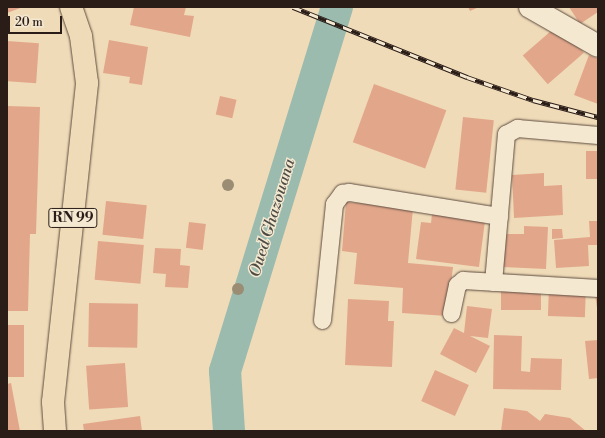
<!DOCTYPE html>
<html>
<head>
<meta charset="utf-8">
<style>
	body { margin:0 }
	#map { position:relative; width:605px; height:438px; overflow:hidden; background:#f0dbb8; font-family:"Libre Bodoni",serif }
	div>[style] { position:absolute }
	.river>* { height:32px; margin:-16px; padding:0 16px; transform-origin:16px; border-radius:16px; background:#9abbae }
	.building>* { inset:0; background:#e2a78b; transform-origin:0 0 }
	.roads { filter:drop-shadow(0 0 1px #5c4c40) drop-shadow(0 0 1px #5c4c40) }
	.minor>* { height:17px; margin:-8.5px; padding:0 8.5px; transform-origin:8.5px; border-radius:8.5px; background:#f5e8d1 }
	.secondary>* { height:22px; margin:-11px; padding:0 11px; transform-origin:11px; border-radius:11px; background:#f5e8d1 }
	.primary>* { height:22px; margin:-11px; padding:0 11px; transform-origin:11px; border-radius:11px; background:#f0dbb8 }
	.rail>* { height:4.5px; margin-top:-2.25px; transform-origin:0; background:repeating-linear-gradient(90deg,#f5e8d1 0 9px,#2a1d18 0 18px); box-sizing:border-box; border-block:1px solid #2a1d18 }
	.trees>* { width:12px; height:12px; margin:-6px; border-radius:50%; background:#9a8d74 }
	span { translate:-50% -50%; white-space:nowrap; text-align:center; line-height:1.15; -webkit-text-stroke:3px #f5e8d1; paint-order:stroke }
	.shield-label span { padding:1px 3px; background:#f5e8d1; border:1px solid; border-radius:3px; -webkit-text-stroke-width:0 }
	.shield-label { font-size:14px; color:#2a1d18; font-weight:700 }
	.water-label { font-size:16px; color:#4c4c45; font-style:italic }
	.frame { position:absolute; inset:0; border:8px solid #2a1d18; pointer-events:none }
	.scale { position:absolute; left:8px; top:16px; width:54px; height:18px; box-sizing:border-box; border:2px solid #2a1d18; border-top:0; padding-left:5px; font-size:12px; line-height:14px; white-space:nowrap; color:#2a1d18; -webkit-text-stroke:3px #f5e8d1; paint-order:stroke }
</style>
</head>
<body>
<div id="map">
	<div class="river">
		<i style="left:229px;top:431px;width:60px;rotate:-93.8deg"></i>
		<i style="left:225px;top:371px;width:381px;rotate:-72.9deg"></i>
	</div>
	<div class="building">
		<i style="clip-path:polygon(7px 7px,23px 7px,7px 13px)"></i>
		<i style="clip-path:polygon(134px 7px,186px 7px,184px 15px,194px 16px,190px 37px,130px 25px)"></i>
		<i style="clip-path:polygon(468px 7px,479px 7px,470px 11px)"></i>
		<i style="clip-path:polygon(569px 7px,598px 7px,598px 12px,580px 24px)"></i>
		<i style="left:559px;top:24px;width:38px;height:48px;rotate:49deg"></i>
		<i style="clip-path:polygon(109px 40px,148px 47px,142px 85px,129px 83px,130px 77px,103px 73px)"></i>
		<i style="left:7px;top:41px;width:32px;height:40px;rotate:4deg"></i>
		<i style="clip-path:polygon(589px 55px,598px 59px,598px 104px,574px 95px)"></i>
		<i style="left:374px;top:84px;width:77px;height:62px;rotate:20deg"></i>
		<i style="left:220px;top:96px;width:17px;height:19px;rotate:13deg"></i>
		<i style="clip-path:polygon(7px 106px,40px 107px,36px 234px,30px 234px,28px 311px,7px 311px)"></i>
		<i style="left:463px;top:117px;width:31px;height:73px;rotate:6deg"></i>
		<i style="left:586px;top:151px;width:12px;height:28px"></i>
		<i style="clip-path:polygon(544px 173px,544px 186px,562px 185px,563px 215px,514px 218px,512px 175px)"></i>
		<i style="left:106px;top:201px;width:41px;height:34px;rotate:6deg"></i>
		<i style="clip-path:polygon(346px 202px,413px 208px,408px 263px,453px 267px,447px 316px,402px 313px,403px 288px,354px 284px,357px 253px,342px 251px)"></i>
		<i style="clip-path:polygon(432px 214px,485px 221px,479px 267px,416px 259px,421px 222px,431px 223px)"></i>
		<i style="clip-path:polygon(589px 221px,598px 221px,598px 245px,588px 245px,589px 266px,556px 268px,554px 240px,590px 237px)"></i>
		<i style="left:189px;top:222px;width:17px;height:26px;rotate:7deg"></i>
		<i style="clip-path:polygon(524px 226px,548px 227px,546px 269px,502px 267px,504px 234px,524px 234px)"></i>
		<i style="clip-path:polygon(552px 229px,562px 229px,563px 238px,552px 239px)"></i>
		<i style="left:98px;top:241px;width:46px;height:39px;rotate:5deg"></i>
		<i style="clip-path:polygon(155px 248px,181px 249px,180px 265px,190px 266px,188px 288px,165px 287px,166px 274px,153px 273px)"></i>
		<i style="left:541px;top:283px;width:27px;height:40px;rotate:90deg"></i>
		<i style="left:549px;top:285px;width:37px;height:31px;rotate:2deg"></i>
		<i style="clip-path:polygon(595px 294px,598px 294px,598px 308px,597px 308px)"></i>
		<i style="clip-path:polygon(348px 299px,389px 301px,388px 321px,394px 321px,392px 367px,345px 365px)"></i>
		<i style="left:89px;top:303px;width:49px;height:44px;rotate:1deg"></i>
		<i style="clip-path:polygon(467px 306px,492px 309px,488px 338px,470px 336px,490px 346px,476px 373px,440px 354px,454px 328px,464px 333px)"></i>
		<i style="left:7px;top:325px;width:17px;height:52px"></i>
		<i style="clip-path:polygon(494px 335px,522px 336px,521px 371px,530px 372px,531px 358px,562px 359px,561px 390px,493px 389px)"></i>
		<i style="clip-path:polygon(598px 340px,598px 378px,589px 379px,585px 341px)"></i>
		<i style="left:125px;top:363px;width:44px;height:39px;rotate:86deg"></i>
		<i style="left:435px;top:370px;width:37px;height:34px;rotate:24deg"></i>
		<i style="clip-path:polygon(11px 383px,20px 431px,7px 431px,7px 384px)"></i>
		<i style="clip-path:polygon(504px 408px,527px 411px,540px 421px,545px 414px,570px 418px,586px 431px,501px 431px)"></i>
		<i style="clip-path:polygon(140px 416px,142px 431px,84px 431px,83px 424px)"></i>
	</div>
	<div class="roads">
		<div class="minor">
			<i style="left:493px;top:282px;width:149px;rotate:-85deg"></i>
			<i style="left:506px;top:134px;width:13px;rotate:-29deg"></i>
			<i style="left:517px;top:128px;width:81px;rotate:4.9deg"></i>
			<i style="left:451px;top:313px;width:29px;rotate:-78deg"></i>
			<i style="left:457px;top:285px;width:8px;rotate:-40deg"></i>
			<i style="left:463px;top:280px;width:135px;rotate:3.4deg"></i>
			<i style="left:322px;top:320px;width:117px;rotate:-84.1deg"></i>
			<i style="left:334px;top:204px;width:14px;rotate:-54deg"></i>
			<i style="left:342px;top:193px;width:7px;rotate:-8deg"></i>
			<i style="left:349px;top:192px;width:152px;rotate:9.1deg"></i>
		</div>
		<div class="secondary">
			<i style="left:530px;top:7px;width:78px;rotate:29.8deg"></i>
		</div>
		<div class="primary">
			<i style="left:55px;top:431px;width:29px;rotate:-94deg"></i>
			<i style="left:53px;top:402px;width:321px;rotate:-83.9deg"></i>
			<i style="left:87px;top:83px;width:47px;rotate:-97.3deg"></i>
			<i style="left:81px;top:36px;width:31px;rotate:-109deg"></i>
		</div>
	</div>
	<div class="rail">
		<i style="left:293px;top:7px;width:188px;rotate:21.9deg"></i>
		<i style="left:467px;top:77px;width:70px;rotate:19.2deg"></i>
		<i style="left:533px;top:100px;width:67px;rotate:14.7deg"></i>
	</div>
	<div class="trees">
		<i style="left:228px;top:185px"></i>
		<i style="left:238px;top:289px"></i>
	</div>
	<div class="shield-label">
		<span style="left:73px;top:218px">RN 99</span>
	</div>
	<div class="water-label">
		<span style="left:272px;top:218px;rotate:-73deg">Oued Ghazouana</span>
	</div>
	<div class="frame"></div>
	<div class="scale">20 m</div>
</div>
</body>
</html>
